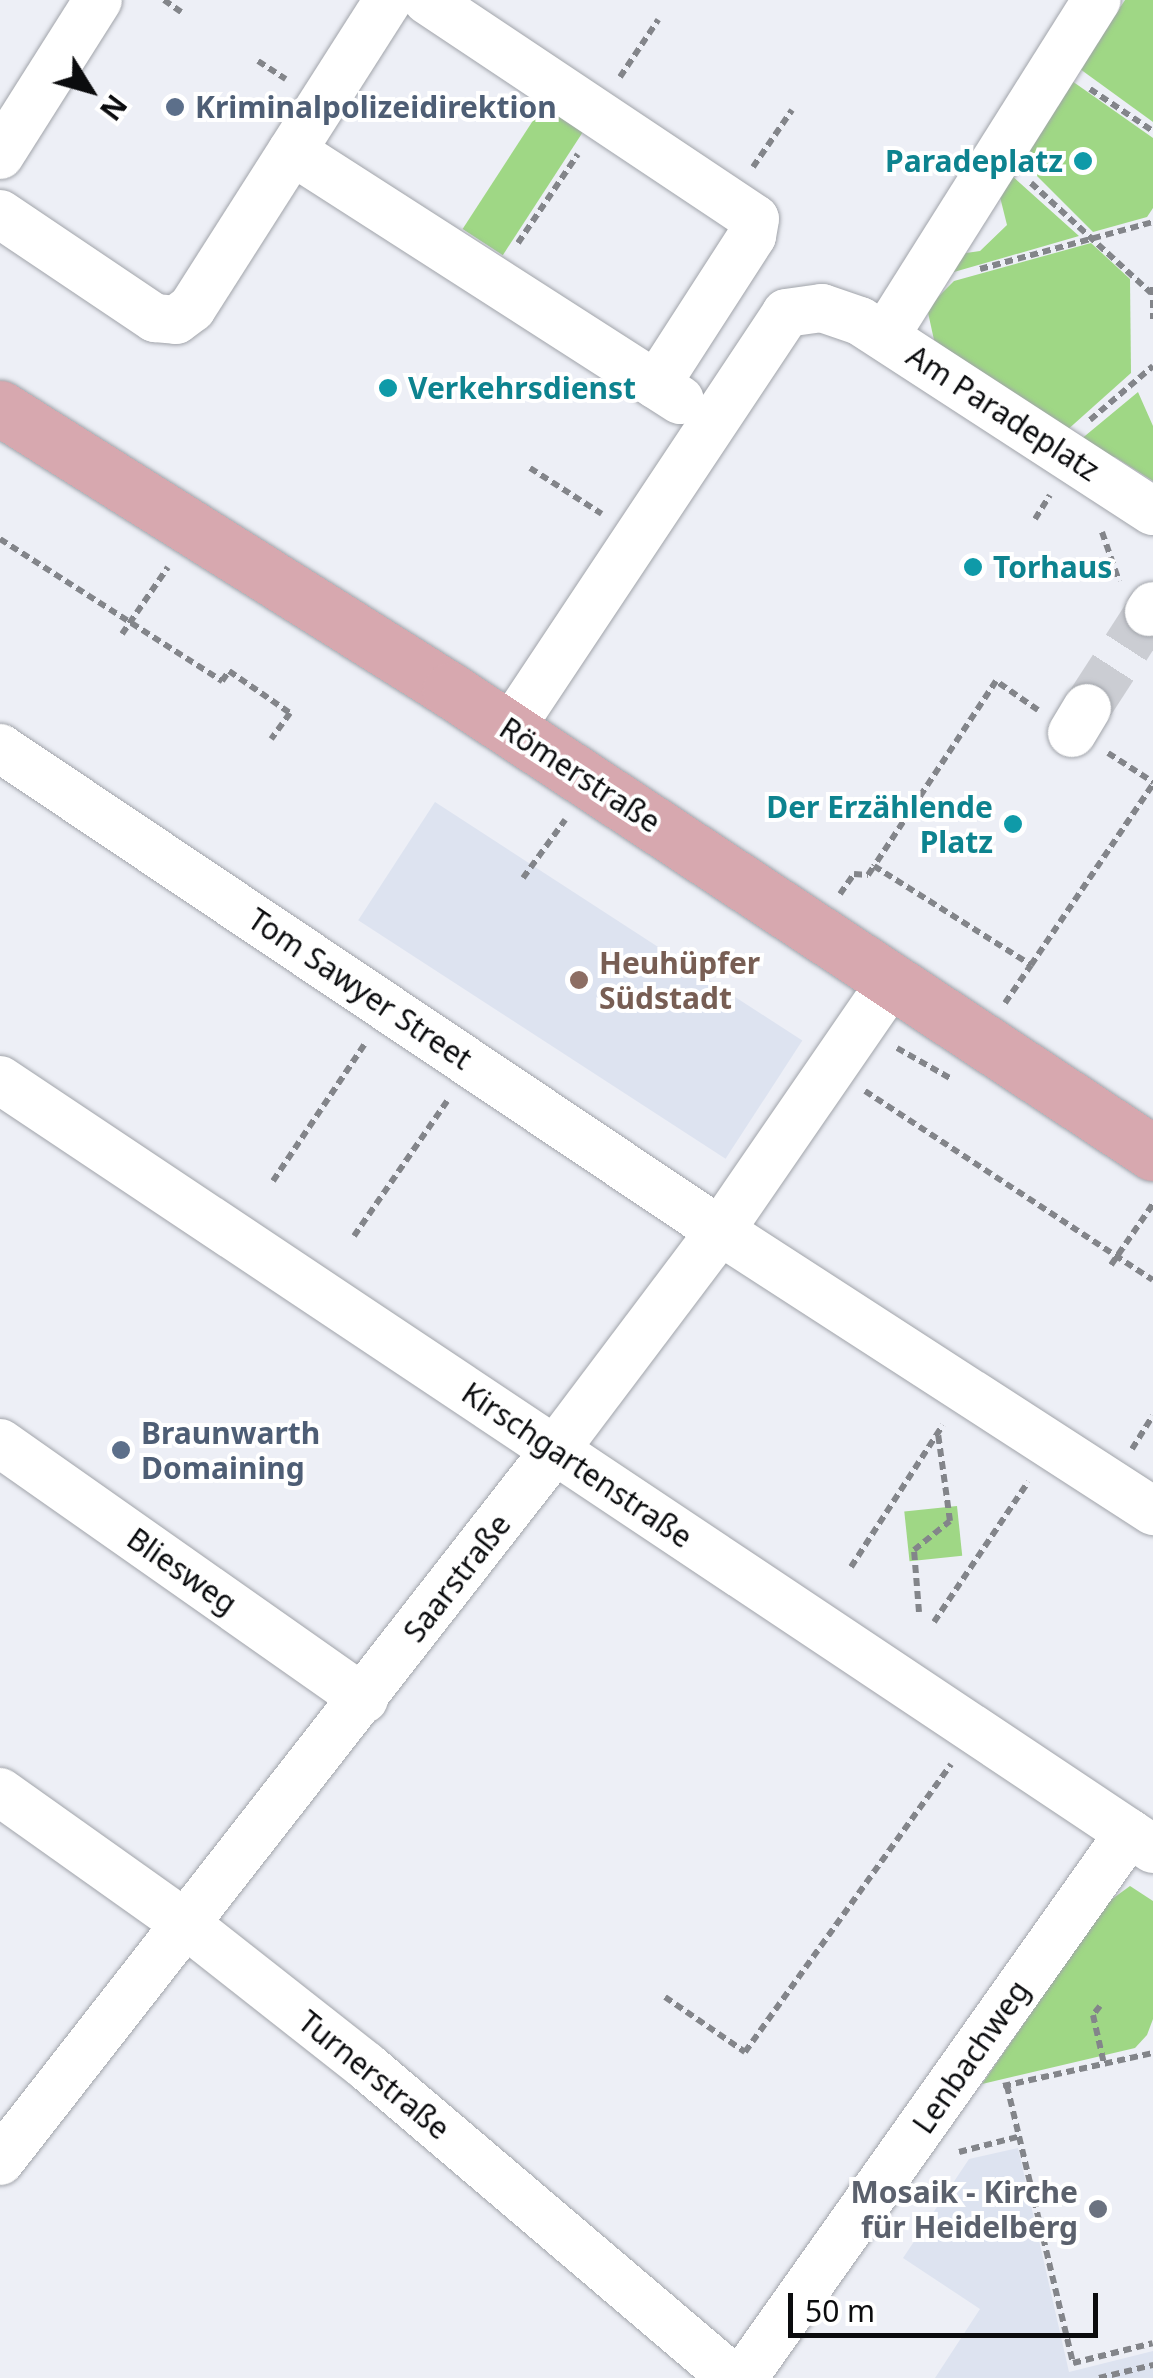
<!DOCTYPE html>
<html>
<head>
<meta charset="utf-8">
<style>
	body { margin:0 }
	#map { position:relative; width:1153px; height:2378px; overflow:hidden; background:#edeff6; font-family:"Noto Sans",sans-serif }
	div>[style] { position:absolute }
	.built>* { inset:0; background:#dde3f0; transform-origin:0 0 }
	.green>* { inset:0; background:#9fd785; transform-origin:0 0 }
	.minor-tunnel>* { height:48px; margin-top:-24px; transform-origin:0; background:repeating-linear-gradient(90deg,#cbcdd3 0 48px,transparent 0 72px) }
	.path>* { height:6px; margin-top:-3px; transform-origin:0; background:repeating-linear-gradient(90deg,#83858a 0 8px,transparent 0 13px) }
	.roads { filter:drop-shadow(0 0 2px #a1a4aa) drop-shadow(0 0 2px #a1a4aa) }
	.minor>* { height:48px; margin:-24px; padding:0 24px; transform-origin:24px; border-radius:24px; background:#fff }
	.major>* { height:55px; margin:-27.5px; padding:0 27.5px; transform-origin:27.5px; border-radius:27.5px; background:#d7a8af }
	.dots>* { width:28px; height:28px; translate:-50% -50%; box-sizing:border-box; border:5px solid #fff; border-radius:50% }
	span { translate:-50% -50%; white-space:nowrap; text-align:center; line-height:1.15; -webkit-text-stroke:8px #fff; paint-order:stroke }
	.service-label { font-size:30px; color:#4e5e75; font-weight:700 }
	.left { translate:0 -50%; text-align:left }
	.culture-label { font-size:30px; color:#0d838f; font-weight:700 }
	.right { translate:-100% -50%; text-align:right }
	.street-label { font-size:30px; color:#0b0c0e }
	.education-label { font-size:30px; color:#785e54; font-weight:700 }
	.worship-label { font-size:30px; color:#5b616d; font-weight:700 }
	.north { position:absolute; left:40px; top:40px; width:100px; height:100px; -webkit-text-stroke:8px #fff; paint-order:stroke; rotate:127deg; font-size:28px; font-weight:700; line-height:40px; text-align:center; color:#0b0c0e }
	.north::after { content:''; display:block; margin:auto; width:35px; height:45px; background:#0b0c0e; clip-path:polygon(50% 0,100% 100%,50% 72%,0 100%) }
	.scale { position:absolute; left:788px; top:2293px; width:310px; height:45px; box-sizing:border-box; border:5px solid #0b0c0e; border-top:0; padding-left:12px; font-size:30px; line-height:35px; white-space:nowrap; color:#0b0c0e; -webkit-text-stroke:8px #fff; paint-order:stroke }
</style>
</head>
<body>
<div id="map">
	<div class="built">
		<i style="left:435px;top:802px;width:438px;height:141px;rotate:33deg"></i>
		<i style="clip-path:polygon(1018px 2148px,1069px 2372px,1153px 2351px,1153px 2378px,935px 2378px,980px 2309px,903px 2258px,969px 2159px)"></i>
	</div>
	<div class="green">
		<i style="clip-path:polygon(1125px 0,1153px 0,1153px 122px,1080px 69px)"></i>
		<i style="clip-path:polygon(1072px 81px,1153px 138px,1153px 208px,1147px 217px,1093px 232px,1020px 159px)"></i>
		<i style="left:547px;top:99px;width:48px;height:155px;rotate:33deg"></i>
		<i style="clip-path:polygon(1011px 175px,1079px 236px,947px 274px,959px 254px,980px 251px,1007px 225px,999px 193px)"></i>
		<i style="clip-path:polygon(1091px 243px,1130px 279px,1131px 373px,1065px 432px,934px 340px,927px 308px,954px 281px)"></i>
		<i style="clip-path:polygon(1138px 392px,1153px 426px,1153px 481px,1115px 457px,1068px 450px)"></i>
		<i style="left:957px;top:1506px;width:50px;height:53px;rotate:84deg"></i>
		<i style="clip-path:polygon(1130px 1886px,1153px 1901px,1153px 2019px,1147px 2035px,1135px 2048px,982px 2084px,1108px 1902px)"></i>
	</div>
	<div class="minor-tunnel">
		<i style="left:1087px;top:708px;width:114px;rotate:-57.1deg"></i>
	</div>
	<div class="path">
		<i style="left:164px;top:0;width:21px;rotate:35deg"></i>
		<i style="left:258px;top:61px;width:33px;rotate:33deg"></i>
		<i style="left:620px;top:77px;width:69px;rotate:-56.3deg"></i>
		<i style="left:1090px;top:89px;width:76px;rotate:33.7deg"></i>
		<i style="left:753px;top:167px;width:69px;rotate:-55.6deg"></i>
		<i style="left:1031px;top:183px;width:163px;rotate:42.5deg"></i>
		<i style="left:518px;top:243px;width:107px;rotate:-56deg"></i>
		<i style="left:980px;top:269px;width:179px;rotate:-15.2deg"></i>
		<i style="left:1153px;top:287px;width:32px;rotate:90deg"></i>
		<i style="left:1090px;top:420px;width:83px;rotate:-40.6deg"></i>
		<i style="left:530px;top:468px;width:85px;rotate:32.6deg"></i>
		<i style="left:1035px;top:519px;width:28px;rotate:-58deg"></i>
		<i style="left:1102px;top:532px;width:52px;rotate:70.9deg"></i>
		<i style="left:0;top:539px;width:264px;rotate:32.6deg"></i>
		<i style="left:222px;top:681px;width:12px;rotate:-55deg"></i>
		<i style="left:229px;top:671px;width:74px;rotate:34.5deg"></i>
		<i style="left:290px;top:713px;width:32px;rotate:126deg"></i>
		<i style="left:122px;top:634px;width:81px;rotate:-55.5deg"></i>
		<i style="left:1038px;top:710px;width:51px;rotate:-145.4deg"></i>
		<i style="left:996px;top:681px;width:222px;rotate:123.4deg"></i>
		<i style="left:874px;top:866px;width:186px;rotate:32.2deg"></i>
		<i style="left:1031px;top:965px;width:218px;rotate:-56deg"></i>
		<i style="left:1108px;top:753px;width:54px;rotate:32.8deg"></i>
		<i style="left:523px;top:878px;width:72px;rotate:-54.1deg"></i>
		<i style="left:840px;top:894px;width:24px;rotate:-55deg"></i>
		<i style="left:854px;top:874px;width:14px;rotate:4deg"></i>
		<i style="left:868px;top:875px;width:11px;rotate:-56deg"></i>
		<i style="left:1005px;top:1003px;width:46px;rotate:-55.6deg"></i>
		<i style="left:897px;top:1048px;width:64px;rotate:29.7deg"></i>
		<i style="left:865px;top:1091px;width:344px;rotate:33.3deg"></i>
		<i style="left:273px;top:1181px;width:164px;rotate:-56.2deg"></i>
		<i style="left:354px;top:1236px;width:164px;rotate:-55.4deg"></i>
		<i style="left:1111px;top:1265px;width:74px;rotate:-55.5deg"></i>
		<i style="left:1132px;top:1449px;width:39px;rotate:-58deg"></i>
		<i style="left:851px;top:1567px;width:169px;rotate:-57.1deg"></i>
		<i style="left:919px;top:1612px;width:62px;rotate:-94.6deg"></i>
		<i style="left:914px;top:1550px;width:46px;rotate:-38.9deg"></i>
		<i style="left:950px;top:1521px;width:89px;rotate:-97.8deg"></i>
		<i style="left:934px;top:1622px;width:169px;rotate:-56.1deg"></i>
		<i style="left:665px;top:1997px;width:97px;rotate:34.5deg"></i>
		<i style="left:745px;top:2052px;width:354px;rotate:-54.4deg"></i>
		<i style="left:1100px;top:2006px;width:11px;rotate:128deg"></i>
		<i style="left:1093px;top:2015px;width:50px;rotate:77.3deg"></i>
		<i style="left:1003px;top:2086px;width:154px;rotate:-12.4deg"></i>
		<i style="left:1007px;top:2086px;width:285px;rotate:76.6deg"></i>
		<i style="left:1073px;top:2363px;width:82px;rotate:-14deg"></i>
		<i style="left:959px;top:2152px;width:64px;rotate:-14.5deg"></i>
		<i style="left:1099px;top:2378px;width:56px;rotate:-13.5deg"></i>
	</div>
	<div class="roads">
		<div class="minor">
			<i style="left:427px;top:0;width:394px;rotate:33.7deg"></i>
			<i style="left:755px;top:219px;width:17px;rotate:100deg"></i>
			<i style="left:752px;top:236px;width:177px;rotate:122.8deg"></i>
			<i style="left:292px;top:151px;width:461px;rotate:32.7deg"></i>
			<i style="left:0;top:155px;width:183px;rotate:-57.7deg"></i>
			<i style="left:0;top:214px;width:187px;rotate:33.9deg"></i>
			<i style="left:155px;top:318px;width:21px;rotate:5deg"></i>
			<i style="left:176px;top:320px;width:20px;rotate:-37deg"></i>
			<i style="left:192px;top:308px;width:365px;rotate:-57.5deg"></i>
			<i style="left:885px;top:336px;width:397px;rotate:-57.8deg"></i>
			<i style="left:1149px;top:612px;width:7px;rotate:-56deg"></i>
			<i style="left:510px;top:729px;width:499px;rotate:-56.4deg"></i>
			<i style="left:786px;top:313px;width:36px;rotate:-8deg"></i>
			<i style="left:822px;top:308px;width:40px;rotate:18.9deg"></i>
			<i style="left:860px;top:321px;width:349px;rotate:33deg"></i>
			<i style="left:1072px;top:733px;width:29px;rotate:-59deg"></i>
			<i style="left:0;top:748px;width:867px;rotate:33.86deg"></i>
			<i style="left:720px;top:1231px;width:516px;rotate:32.89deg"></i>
			<i style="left:0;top:1080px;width:1386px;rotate:33.7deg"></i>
			<i style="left:0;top:1443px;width:445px;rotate:35.1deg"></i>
			<i style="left:0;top:1792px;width:224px;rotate:35.4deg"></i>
			<i style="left:183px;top:1922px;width:233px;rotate:38.2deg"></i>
			<i style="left:366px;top:2066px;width:481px;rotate:40.4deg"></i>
			<i style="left:0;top:2161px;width:902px;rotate:-52.02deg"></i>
			<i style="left:555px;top:1450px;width:274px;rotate:-53deg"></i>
			<i style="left:720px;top:1231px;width:306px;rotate:-55.5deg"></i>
			<i style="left:743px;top:2378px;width:668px;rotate:-54.69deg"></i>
		</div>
		<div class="major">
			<i style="left:0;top:408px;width:531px;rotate:32.07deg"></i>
			<i style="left:450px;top:690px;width:842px;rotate:33.37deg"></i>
		</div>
	</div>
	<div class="dots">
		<i style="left:175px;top:107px;background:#5c6f8a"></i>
		<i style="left:1083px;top:161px;background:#0f9aa8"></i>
		<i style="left:388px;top:388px;background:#0f9aa8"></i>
		<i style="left:973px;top:567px;background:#0f9aa8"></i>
		<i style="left:1013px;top:824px;background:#0f9aa8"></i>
		<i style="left:579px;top:980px;background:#8d6e63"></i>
		<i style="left:121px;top:1450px;background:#5c6f8a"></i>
		<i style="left:1098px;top:2209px;background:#6b7280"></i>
	</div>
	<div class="service-label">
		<span class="left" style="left:195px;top:107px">Kriminalpolizeidirektion</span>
		<span class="left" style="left:141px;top:1450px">Braunwarth<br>Domaining</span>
	</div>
	<div class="culture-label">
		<span class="right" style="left:1063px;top:161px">Paradeplatz</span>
		<span class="left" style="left:408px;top:388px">Verkehrsdienst</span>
		<span class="left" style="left:993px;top:567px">Torhaus</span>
		<span class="right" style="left:993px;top:824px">Der Erzählende<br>Platz</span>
	</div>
	<div class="street-label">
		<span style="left:1003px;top:413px;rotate:33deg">Am Paradeplatz</span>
		<span style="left:580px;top:775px;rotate:33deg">Römerstraße</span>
		<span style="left:360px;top:989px;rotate:34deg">Tom Sawyer Street</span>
		<span style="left:577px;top:1465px;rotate:34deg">Kirschgartenstraße</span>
		<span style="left:182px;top:1571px;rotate:35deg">Bliesweg</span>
		<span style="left:457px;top:1578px;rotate:-52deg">Saarstraße</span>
		<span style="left:971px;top:2057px;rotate:-55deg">Lenbachweg</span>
		<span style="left:374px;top:2075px;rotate:39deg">Turnerstraße</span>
	</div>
	<div class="education-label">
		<span class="left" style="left:599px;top:980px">Heuhüpfer<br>Südstadt</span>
	</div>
	<div class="worship-label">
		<span class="right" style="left:1078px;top:2209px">Mosaik - Kirche<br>für Heidelberg</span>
	</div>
	<div class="north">N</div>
	<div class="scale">50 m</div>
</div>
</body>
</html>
